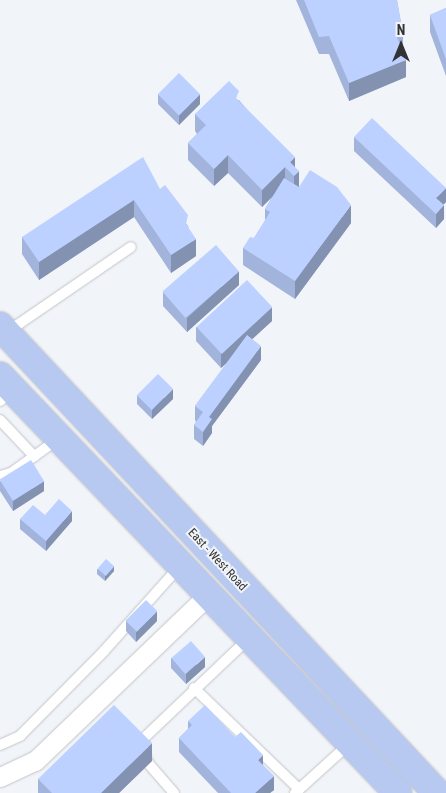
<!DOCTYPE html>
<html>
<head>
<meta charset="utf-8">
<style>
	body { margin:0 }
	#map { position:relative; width:446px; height:793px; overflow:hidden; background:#f1f4f8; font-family:"Roboto Condensed",sans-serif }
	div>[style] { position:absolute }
	.roads { filter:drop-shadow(0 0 1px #c2c4c9) drop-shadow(0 0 1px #c2c4c9) }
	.service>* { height:10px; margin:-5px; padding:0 5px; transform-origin:5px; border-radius:5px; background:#fff }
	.minor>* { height:19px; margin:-9.5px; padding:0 9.5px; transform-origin:9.5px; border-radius:9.5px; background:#fff }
	.primary>* { height:28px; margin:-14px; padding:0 14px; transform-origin:14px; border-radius:14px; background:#b8c9f1 }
	.wall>* { inset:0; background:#a2b4db }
	.shaded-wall>* { inset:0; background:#8492b2 }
	.building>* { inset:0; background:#bcd1ff; transform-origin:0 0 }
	span { translate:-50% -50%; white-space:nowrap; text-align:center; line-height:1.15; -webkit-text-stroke:4px #f1f4f8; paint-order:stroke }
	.street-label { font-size:12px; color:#323334 }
	.north { position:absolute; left:376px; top:20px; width:50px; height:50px; -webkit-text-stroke:4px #f1f4f8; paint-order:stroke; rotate:0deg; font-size:14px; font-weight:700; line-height:20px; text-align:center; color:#323334 }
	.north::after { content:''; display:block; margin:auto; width:18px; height:22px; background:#323334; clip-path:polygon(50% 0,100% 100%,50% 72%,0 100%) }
</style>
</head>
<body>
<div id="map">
	<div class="roads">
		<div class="service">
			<i style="left:7px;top:332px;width:150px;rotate:-34.4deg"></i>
			<i style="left:0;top:401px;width:16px;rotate:-43deg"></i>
			<i style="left:0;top:420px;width:50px;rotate:46.6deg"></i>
			<i style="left:0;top:476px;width:11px;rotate:-15deg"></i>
			<i style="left:11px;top:473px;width:58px;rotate:-35.9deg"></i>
			<i style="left:194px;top:688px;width:146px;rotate:43.9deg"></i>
			<i style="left:0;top:745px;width:22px;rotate:-24deg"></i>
			<i style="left:20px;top:736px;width:120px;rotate:-45.3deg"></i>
			<i style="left:104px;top:651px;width:115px;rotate:-48.2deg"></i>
			<i style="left:174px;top:793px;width:40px;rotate:-131deg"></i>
			<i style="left:148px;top:763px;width:14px;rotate:-111deg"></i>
			<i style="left:143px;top:750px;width:12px;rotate:-85deg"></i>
			<i style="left:144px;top:738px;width:145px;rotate:-43.6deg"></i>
			<i style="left:295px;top:793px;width:73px;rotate:-42.2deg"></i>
		</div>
		<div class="minor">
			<i style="left:0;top:777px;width:38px;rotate:-25deg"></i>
			<i style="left:35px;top:761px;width:241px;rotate:-43.8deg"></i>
		</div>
		<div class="primary">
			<i style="left:0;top:326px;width:640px;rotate:46.9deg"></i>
			<i style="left:0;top:376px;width:576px;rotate:46.34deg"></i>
		</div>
	</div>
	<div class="wall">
		<i style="clip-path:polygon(296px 0,397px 0,403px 34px,403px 51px,402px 51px,406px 77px,349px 101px,329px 54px,319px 54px)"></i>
		<i style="clip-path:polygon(446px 8px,446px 76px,430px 32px,430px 15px)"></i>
		<i style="clip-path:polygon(158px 94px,200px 104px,179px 125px,158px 104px)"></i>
		<i style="clip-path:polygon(239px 100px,295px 167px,299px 187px,351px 223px,295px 299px,243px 265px,243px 248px,254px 238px,265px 221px,265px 209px,272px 197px,262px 207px,228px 173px,214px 186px,188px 160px,188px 143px,197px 134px,195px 131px,195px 114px)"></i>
		<i style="clip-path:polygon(354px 137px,446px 202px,443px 205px,444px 219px,436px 228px,354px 151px)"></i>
		<i style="clip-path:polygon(160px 189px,188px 226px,196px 256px,171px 273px,134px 217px,39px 280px,22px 254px,22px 237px)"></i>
		<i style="clip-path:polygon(239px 285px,187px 332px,163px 306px,163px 292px)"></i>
		<i style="clip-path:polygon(272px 321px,252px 339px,261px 360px,212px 426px,212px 433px,203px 446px,194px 439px,194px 425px,196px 422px,195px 420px,195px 406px,227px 363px,221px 368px,196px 341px,196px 327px)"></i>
		<i style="clip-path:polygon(137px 395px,173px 399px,152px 419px,137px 404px)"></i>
		<i style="clip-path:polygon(0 481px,44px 491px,13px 511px,0 491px)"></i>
		<i style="clip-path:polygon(20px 519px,72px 521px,46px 551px,20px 529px)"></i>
		<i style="clip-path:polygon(97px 569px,114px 571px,105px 581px,97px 574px)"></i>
		<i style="clip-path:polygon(126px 621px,157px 621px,136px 642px,126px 631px)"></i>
		<i style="clip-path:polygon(171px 658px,205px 667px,186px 684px,171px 668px)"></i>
		<i style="clip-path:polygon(188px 721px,235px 737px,263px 765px,274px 790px,270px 793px,218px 793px,179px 752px,179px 738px,188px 729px)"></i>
		<i style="clip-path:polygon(152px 761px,119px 793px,38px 793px,38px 779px)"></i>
	</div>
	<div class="shaded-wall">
		<i style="clip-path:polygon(406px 60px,406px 77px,349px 101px,349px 83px)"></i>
		<i style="clip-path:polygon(200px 94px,200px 104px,179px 125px,179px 115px)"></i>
		<i style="clip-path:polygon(228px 155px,228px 173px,214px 186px,214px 169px)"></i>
		<i style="clip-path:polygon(295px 157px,295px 175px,290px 162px)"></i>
		<i style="clip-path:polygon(285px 167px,285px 184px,262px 207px,262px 190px)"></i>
		<i style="clip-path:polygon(299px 171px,299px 188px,294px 193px,294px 176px)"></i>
		<i style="clip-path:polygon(446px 188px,446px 202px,436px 212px,436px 198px)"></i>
		<i style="clip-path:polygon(134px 200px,134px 217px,39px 280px,39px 262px)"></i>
		<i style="clip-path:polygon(351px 205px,351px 223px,295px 299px,295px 281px)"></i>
		<i style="clip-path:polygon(444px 205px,444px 219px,436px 228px,436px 214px)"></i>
		<i style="clip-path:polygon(196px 239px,196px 256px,171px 273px,171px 255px)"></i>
		<i style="clip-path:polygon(239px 271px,239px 285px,187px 332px,187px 318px)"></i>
		<i style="clip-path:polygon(272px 307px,272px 321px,221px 368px,221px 354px)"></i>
		<i style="clip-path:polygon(261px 346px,261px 360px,212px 426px,212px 433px,203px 446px,203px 432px,209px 417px)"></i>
		<i style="clip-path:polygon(173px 389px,173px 399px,152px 419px,152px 410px)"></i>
		<i style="clip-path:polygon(44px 481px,44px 491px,13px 511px,13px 501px)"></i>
		<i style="clip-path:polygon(72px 511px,72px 521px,46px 551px,46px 541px)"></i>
		<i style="clip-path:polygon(114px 566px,114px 571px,105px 581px,105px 576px)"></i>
		<i style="clip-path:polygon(157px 611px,157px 621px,136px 642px,136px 632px)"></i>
		<i style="clip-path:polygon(205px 657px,205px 667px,186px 684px,186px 674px)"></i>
		<i style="clip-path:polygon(152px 743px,152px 761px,119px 793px,101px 793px)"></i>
		<i style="clip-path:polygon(263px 755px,263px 769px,258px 760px)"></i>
		<i style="clip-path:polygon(274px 776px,274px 790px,270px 793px,255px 793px)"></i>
	</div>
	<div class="building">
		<i style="clip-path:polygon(304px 0,397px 0,403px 34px,396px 35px,406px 60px,349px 83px,329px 36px,319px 37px)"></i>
		<i style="clip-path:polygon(446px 8px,446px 59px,430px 15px)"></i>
		<i style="left:179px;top:73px;width:30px;height:30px;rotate:45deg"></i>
		<i style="clip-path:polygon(229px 81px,239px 91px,236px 98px,295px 157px,290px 162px,299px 171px,294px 176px,285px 167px,262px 190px,228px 155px,214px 169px,188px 143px,206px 125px,195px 114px)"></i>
		<i style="clip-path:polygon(372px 118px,446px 188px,436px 198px,444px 205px,436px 214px,354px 137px)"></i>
		<i style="clip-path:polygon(143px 157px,160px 189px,165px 185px,188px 215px,186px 224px,196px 239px,171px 255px,134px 200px,39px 262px,22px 237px)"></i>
		<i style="clip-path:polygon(310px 170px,337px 187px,351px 205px,295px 281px,243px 248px,250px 237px,254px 238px,270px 212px,265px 209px,284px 178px,299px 187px)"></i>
		<i style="left:216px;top:245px;width:35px;height:71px;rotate:49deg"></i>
		<i style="left:247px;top:280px;width:37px;height:69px;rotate:47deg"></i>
		<i style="clip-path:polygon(247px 335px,261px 346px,209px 417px,212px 419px,203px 432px,194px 425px,203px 412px,195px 406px)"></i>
		<i style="left:158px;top:374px;width:21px;height:30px;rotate:45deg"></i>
		<i style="left:31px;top:460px;width:25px;height:37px;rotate:58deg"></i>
		<i style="clip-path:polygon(59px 499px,72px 511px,46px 541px,20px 519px,33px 505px,45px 515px)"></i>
		<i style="left:106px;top:559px;width:11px;height:13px;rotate:41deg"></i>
		<i style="left:146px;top:600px;width:16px;height:29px;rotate:45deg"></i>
		<i style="left:191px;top:641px;width:21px;height:26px;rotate:49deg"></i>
		<i style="clip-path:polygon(114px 705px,152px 743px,101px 793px,52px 793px,38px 779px)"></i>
		<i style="clip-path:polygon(205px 705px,235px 737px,241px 732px,263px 755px,258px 760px,274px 776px,255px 793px,231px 793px,179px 738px,192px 725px,188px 721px)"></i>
	</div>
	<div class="street-label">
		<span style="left:217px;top:560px;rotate:47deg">East - West Road</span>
	</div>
	<div class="north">N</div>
</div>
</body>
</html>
